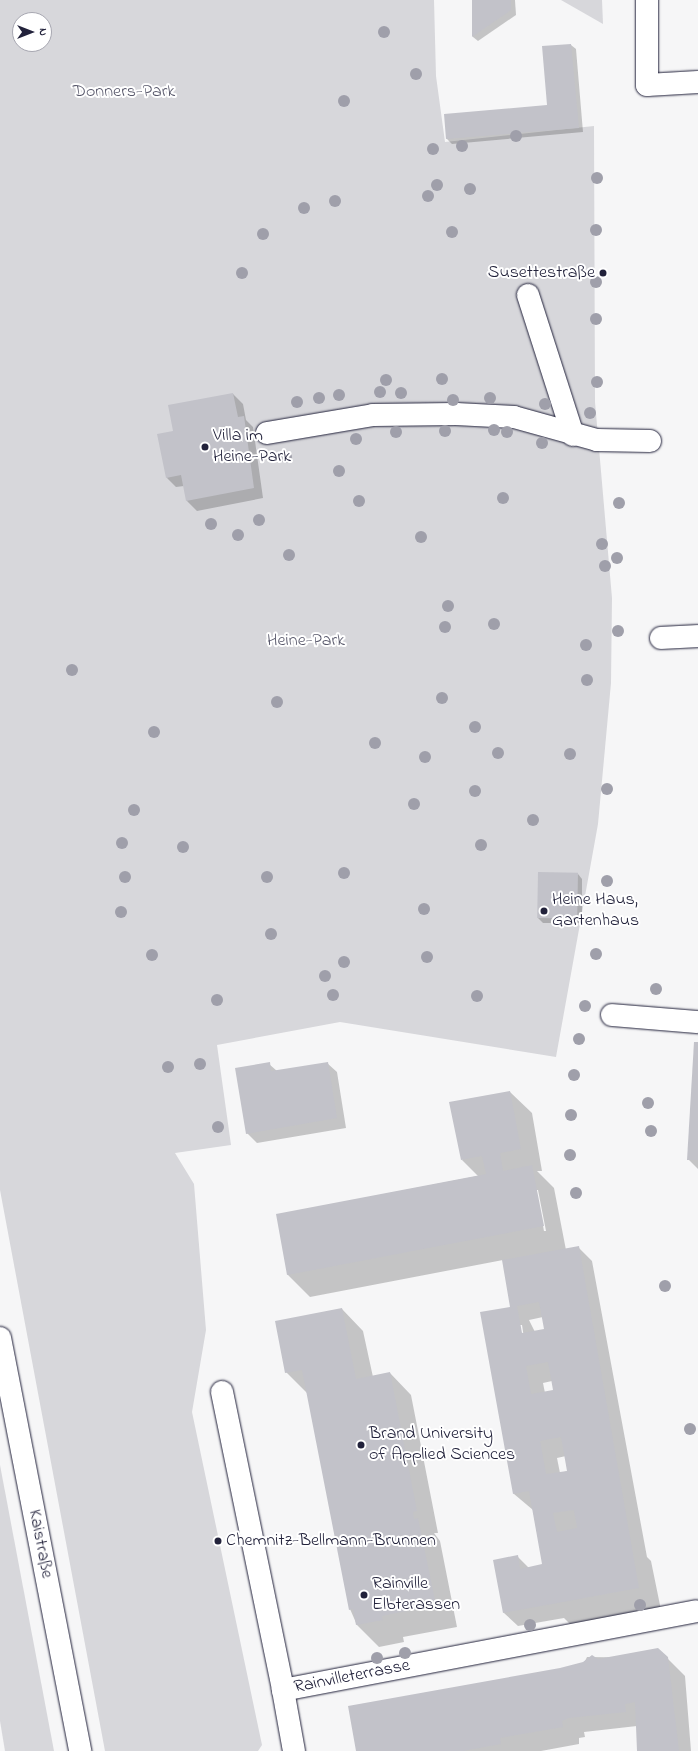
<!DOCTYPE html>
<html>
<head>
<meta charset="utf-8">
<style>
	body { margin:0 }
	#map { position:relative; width:698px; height:1751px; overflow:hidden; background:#f6f6f7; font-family:"Indie Flower",sans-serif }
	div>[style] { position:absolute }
	.green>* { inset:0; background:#d7d7db }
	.shadow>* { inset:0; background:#0003 }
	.building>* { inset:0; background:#c2c2c9; transform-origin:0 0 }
	.roads { filter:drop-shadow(0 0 1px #22223b) drop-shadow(0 0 1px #22223b) }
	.minor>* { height:22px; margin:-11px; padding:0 11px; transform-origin:11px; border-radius:11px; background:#fff }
	.major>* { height:22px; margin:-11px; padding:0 11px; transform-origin:11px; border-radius:11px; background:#fff }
	.trees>* { width:12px; height:12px; margin:-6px; border-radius:50%; background:#9f9faa }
	.dots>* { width:11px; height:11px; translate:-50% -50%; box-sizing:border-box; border:2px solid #fff; border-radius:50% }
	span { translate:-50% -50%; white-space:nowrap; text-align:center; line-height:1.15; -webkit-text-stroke:4px #fff; paint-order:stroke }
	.park-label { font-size:18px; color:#58586b }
	.poi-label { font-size:18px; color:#22223b }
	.right { translate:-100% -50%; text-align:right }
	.left { translate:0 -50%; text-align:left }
	.street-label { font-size:18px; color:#22223b }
	.north { position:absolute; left:12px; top:12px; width:40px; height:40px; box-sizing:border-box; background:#fff; border:1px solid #a7a7b1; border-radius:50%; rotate:90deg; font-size:11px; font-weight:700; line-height:16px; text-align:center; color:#22223b }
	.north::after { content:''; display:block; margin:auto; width:14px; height:18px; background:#22223b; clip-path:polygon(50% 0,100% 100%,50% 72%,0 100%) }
</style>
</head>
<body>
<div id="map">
	<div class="green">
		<i style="clip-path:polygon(evenodd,0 0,434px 0,436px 76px,445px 142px,594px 126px,595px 402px,612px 598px,611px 683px,598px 824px,556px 1057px,340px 1022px,217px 1045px,231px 1145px,175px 1153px,194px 1184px,206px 1330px,192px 1412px,262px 1745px,258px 1751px,105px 1751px,0 1190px,0 0,20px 20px,44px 20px,44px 44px,20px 44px,20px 20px)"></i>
		<i style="clip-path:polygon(561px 0,602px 0,603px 24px)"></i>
		<i style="clip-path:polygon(0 1465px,54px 1751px,5px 1751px,0 1721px)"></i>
	</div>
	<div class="shadow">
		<i style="clip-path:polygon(473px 0,515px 0,516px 15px,478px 41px,473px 37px)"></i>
		<i style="clip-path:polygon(571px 45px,576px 49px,583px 132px,452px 144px,447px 139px,445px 115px,548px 106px)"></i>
		<i style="clip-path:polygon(233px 394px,243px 404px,246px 420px,253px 427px,263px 498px,197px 511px,187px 501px,184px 486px,176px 487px,167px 478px,174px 432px)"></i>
		<i style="clip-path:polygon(578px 874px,582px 879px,582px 923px,543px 923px,538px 918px)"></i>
		<i style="clip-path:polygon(698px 1043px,698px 1169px,688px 1159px)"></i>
		<i style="clip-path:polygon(327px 1063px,337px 1072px,346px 1128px,257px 1143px,247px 1133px,269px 1064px,277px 1071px)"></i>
		<i style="clip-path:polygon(evenodd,510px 1092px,532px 1113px,542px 1171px,537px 1171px,554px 1188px,566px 1250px,578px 1247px,592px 1261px,647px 1557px,651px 1561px,661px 1610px,572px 1626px,564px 1618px,518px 1626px,504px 1613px,517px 1556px,529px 1568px,543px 1565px,533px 1510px,514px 1494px,512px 1308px,503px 1260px,310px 1297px,288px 1275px,277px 1215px,478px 1176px,462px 1160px,510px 1092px,536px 1190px,538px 1190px,546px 1231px,544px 1231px,536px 1190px,510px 1092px,543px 1317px,545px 1330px,535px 1332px,529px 1320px,543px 1317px,510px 1092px,520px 1325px,522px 1325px,524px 1338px,522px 1338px,520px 1325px,510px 1092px,552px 1381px,554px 1391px,545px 1393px,543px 1383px,552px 1381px,510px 1092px,566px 1456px,568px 1471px,560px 1473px,557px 1458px,566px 1456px)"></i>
		<i style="clip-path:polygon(342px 1309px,363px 1331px,373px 1377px,390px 1373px,411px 1395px,438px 1533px,434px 1533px,440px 1541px,457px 1627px,403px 1637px,404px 1642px,379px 1647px,357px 1625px,350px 1609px,308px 1394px,286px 1372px)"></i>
		<i style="clip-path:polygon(587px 1657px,667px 1658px,685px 1676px,691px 1751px,638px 1751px,637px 1726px,584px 1732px,585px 1737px,579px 1738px,579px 1744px,541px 1751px,357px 1751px,560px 1669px,584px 1663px)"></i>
	</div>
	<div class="building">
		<i style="clip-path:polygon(472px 0,511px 0,511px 10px,472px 37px)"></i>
		<i style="clip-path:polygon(571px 44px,579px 128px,446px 139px,444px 114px,547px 105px,542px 46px)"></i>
		<i style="clip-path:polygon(233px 393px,238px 417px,244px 416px,254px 488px,186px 501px,181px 475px,166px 478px,157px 434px,173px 431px,168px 405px)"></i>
		<i style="left:538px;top:872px;width:40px;height:46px;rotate:1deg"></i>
		<i style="clip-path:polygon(694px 1042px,698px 1042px,698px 1160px,687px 1160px)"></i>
		<i style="clip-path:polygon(270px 1062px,271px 1071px,328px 1062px,337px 1118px,246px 1134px,235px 1068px)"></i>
		<i style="clip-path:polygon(510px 1091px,521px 1149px,500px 1153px,503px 1171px,532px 1165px,544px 1226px,287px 1275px,276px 1214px,486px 1174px,482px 1156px,461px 1160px,449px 1102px)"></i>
		<i style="clip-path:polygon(evenodd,579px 1246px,639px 1588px,503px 1613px,493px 1560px,518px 1555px,520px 1569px,542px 1564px,529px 1491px,513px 1494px,480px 1312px,510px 1307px,502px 1260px,579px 1246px,539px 1302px,544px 1329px,522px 1333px,517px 1306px,539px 1302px,579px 1246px,548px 1362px,553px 1390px,531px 1394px,526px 1366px,548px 1362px,579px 1246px,561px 1437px,567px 1471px,546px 1474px,540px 1441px,561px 1437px,579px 1246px,574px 1510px,577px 1528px,557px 1532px,553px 1513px,574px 1510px)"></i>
		<i style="clip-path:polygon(342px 1308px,356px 1379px,390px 1372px,417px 1511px,413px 1512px,414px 1519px,418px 1518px,436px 1605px,382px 1616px,383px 1620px,356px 1625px,353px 1609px,349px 1610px,302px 1370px,285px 1373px,275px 1321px)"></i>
		<i style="clip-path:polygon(658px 1648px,668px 1657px,679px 1751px,637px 1751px,635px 1702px,625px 1704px,626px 1712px,569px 1718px,562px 1721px,563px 1727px,500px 1738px,501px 1744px,463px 1751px,356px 1751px,348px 1706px,560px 1668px,583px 1662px,592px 1655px,598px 1659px)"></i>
	</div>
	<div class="roads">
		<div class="minor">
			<i style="left:647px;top:85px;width:51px;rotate:-3.4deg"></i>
			<i style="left:528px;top:295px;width:147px;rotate:72.2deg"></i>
			<i style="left:267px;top:433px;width:108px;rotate:-9.6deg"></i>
			<i style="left:373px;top:415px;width:83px;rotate:-0.7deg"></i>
			<i style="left:456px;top:414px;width:58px;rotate:3deg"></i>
			<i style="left:514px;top:417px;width:86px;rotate:15.5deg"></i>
			<i style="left:597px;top:440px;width:53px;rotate:1.1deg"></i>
			<i style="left:661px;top:638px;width:37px;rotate:-3deg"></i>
			<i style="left:612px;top:1015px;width:86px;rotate:4.7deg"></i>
			<i style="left:0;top:1338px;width:421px;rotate:79deg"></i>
			<i style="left:222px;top:1392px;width:304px;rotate:78.4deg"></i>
			<i style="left:283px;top:1690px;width:420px;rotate:-10.8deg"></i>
			<i style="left:283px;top:1690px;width:62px;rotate:79.8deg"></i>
		</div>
		<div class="major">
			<i style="left:647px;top:0;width:85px;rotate:90deg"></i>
		</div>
	</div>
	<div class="trees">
		<i style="left:384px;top:32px"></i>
		<i style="left:416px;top:74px"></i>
		<i style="left:344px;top:101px"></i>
		<i style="left:516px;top:136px"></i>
		<i style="left:462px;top:146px"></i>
		<i style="left:433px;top:149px"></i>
		<i style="left:597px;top:178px"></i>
		<i style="left:437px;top:185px"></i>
		<i style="left:470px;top:189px"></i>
		<i style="left:428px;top:196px"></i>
		<i style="left:335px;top:201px"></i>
		<i style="left:304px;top:208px"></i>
		<i style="left:596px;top:230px"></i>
		<i style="left:452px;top:232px"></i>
		<i style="left:263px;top:234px"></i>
		<i style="left:242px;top:273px"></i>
		<i style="left:596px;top:282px"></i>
		<i style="left:596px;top:319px"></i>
		<i style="left:442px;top:379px"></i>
		<i style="left:386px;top:380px"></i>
		<i style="left:597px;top:382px"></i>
		<i style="left:380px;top:392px"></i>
		<i style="left:401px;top:393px"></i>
		<i style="left:339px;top:395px"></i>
		<i style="left:319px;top:398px"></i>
		<i style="left:490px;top:398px"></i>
		<i style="left:453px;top:400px"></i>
		<i style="left:297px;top:402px"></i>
		<i style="left:545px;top:404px"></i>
		<i style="left:590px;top:413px"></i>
		<i style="left:494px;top:430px"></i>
		<i style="left:445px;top:431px"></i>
		<i style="left:396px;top:432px"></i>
		<i style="left:507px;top:432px"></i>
		<i style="left:356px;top:439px"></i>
		<i style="left:542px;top:443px"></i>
		<i style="left:286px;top:457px"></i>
		<i style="left:339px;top:471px"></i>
		<i style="left:503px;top:498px"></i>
		<i style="left:359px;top:501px"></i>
		<i style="left:619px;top:503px"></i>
		<i style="left:259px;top:520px"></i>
		<i style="left:211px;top:524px"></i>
		<i style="left:238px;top:535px"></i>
		<i style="left:421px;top:537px"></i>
		<i style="left:602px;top:544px"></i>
		<i style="left:289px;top:555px"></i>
		<i style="left:617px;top:558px"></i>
		<i style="left:605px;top:566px"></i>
		<i style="left:448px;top:606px"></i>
		<i style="left:494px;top:624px"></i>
		<i style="left:445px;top:627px"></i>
		<i style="left:618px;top:631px"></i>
		<i style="left:586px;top:645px"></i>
		<i style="left:72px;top:670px"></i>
		<i style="left:587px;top:680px"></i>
		<i style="left:442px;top:698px"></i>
		<i style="left:277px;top:702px"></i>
		<i style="left:475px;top:727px"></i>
		<i style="left:154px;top:732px"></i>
		<i style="left:375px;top:743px"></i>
		<i style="left:498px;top:753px"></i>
		<i style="left:570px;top:754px"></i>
		<i style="left:425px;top:757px"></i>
		<i style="left:607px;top:789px"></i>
		<i style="left:475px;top:791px"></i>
		<i style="left:414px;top:804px"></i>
		<i style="left:134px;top:810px"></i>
		<i style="left:533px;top:820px"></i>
		<i style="left:122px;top:843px"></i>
		<i style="left:481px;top:845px"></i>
		<i style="left:183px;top:847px"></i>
		<i style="left:344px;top:873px"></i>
		<i style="left:125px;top:877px"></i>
		<i style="left:267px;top:877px"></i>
		<i style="left:607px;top:881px"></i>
		<i style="left:424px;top:909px"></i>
		<i style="left:121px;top:912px"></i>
		<i style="left:271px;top:934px"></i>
		<i style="left:596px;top:954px"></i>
		<i style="left:152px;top:955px"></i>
		<i style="left:427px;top:957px"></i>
		<i style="left:344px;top:962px"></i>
		<i style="left:325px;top:976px"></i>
		<i style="left:656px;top:989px"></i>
		<i style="left:333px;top:995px"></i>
		<i style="left:477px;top:996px"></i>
		<i style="left:217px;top:1000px"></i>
		<i style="left:585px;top:1006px"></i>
		<i style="left:579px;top:1039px"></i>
		<i style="left:200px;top:1064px"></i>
		<i style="left:168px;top:1067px"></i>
		<i style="left:574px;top:1075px"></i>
		<i style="left:648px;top:1103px"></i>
		<i style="left:571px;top:1115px"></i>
		<i style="left:218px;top:1127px"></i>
		<i style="left:651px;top:1131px"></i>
		<i style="left:570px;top:1155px"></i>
		<i style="left:576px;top:1193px"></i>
		<i style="left:665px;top:1286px"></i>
		<i style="left:690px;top:1429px"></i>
		<i style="left:640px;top:1605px"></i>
		<i style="left:530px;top:1625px"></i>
		<i style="left:405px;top:1653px"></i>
		<i style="left:377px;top:1658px"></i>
	</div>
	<div class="dots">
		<i style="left:603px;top:273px;background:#22223b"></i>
		<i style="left:205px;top:447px;background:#22223b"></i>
		<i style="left:544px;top:911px;background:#22223b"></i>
		<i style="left:361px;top:1445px;background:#22223b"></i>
		<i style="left:218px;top:1541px;background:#22223b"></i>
		<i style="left:364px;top:1595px;background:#22223b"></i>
	</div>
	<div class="park-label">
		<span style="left:124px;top:92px">Donners-Park</span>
		<span style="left:306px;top:641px">Heine-Park</span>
	</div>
	<div class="poi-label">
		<span class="right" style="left:595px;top:273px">Susettestraße</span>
		<span class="left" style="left:213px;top:447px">Villa im<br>Heine-Park</span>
		<span class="left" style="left:552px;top:911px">Heine Haus,<br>Gartenhaus</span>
		<span class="left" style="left:369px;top:1445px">Brand University<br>of Applied Sciences</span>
		<span class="left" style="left:226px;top:1541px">Chemnitz-Bellmann-Brunnen</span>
		<span class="left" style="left:372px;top:1595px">Rainville<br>Elbterassen</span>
	</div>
	<div class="street-label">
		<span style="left:40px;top:1544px;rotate:79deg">Kaistraße</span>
		<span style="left:352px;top:1677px;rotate:-11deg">Rainvilleterrasse</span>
	</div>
	<div class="north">N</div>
</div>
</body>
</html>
